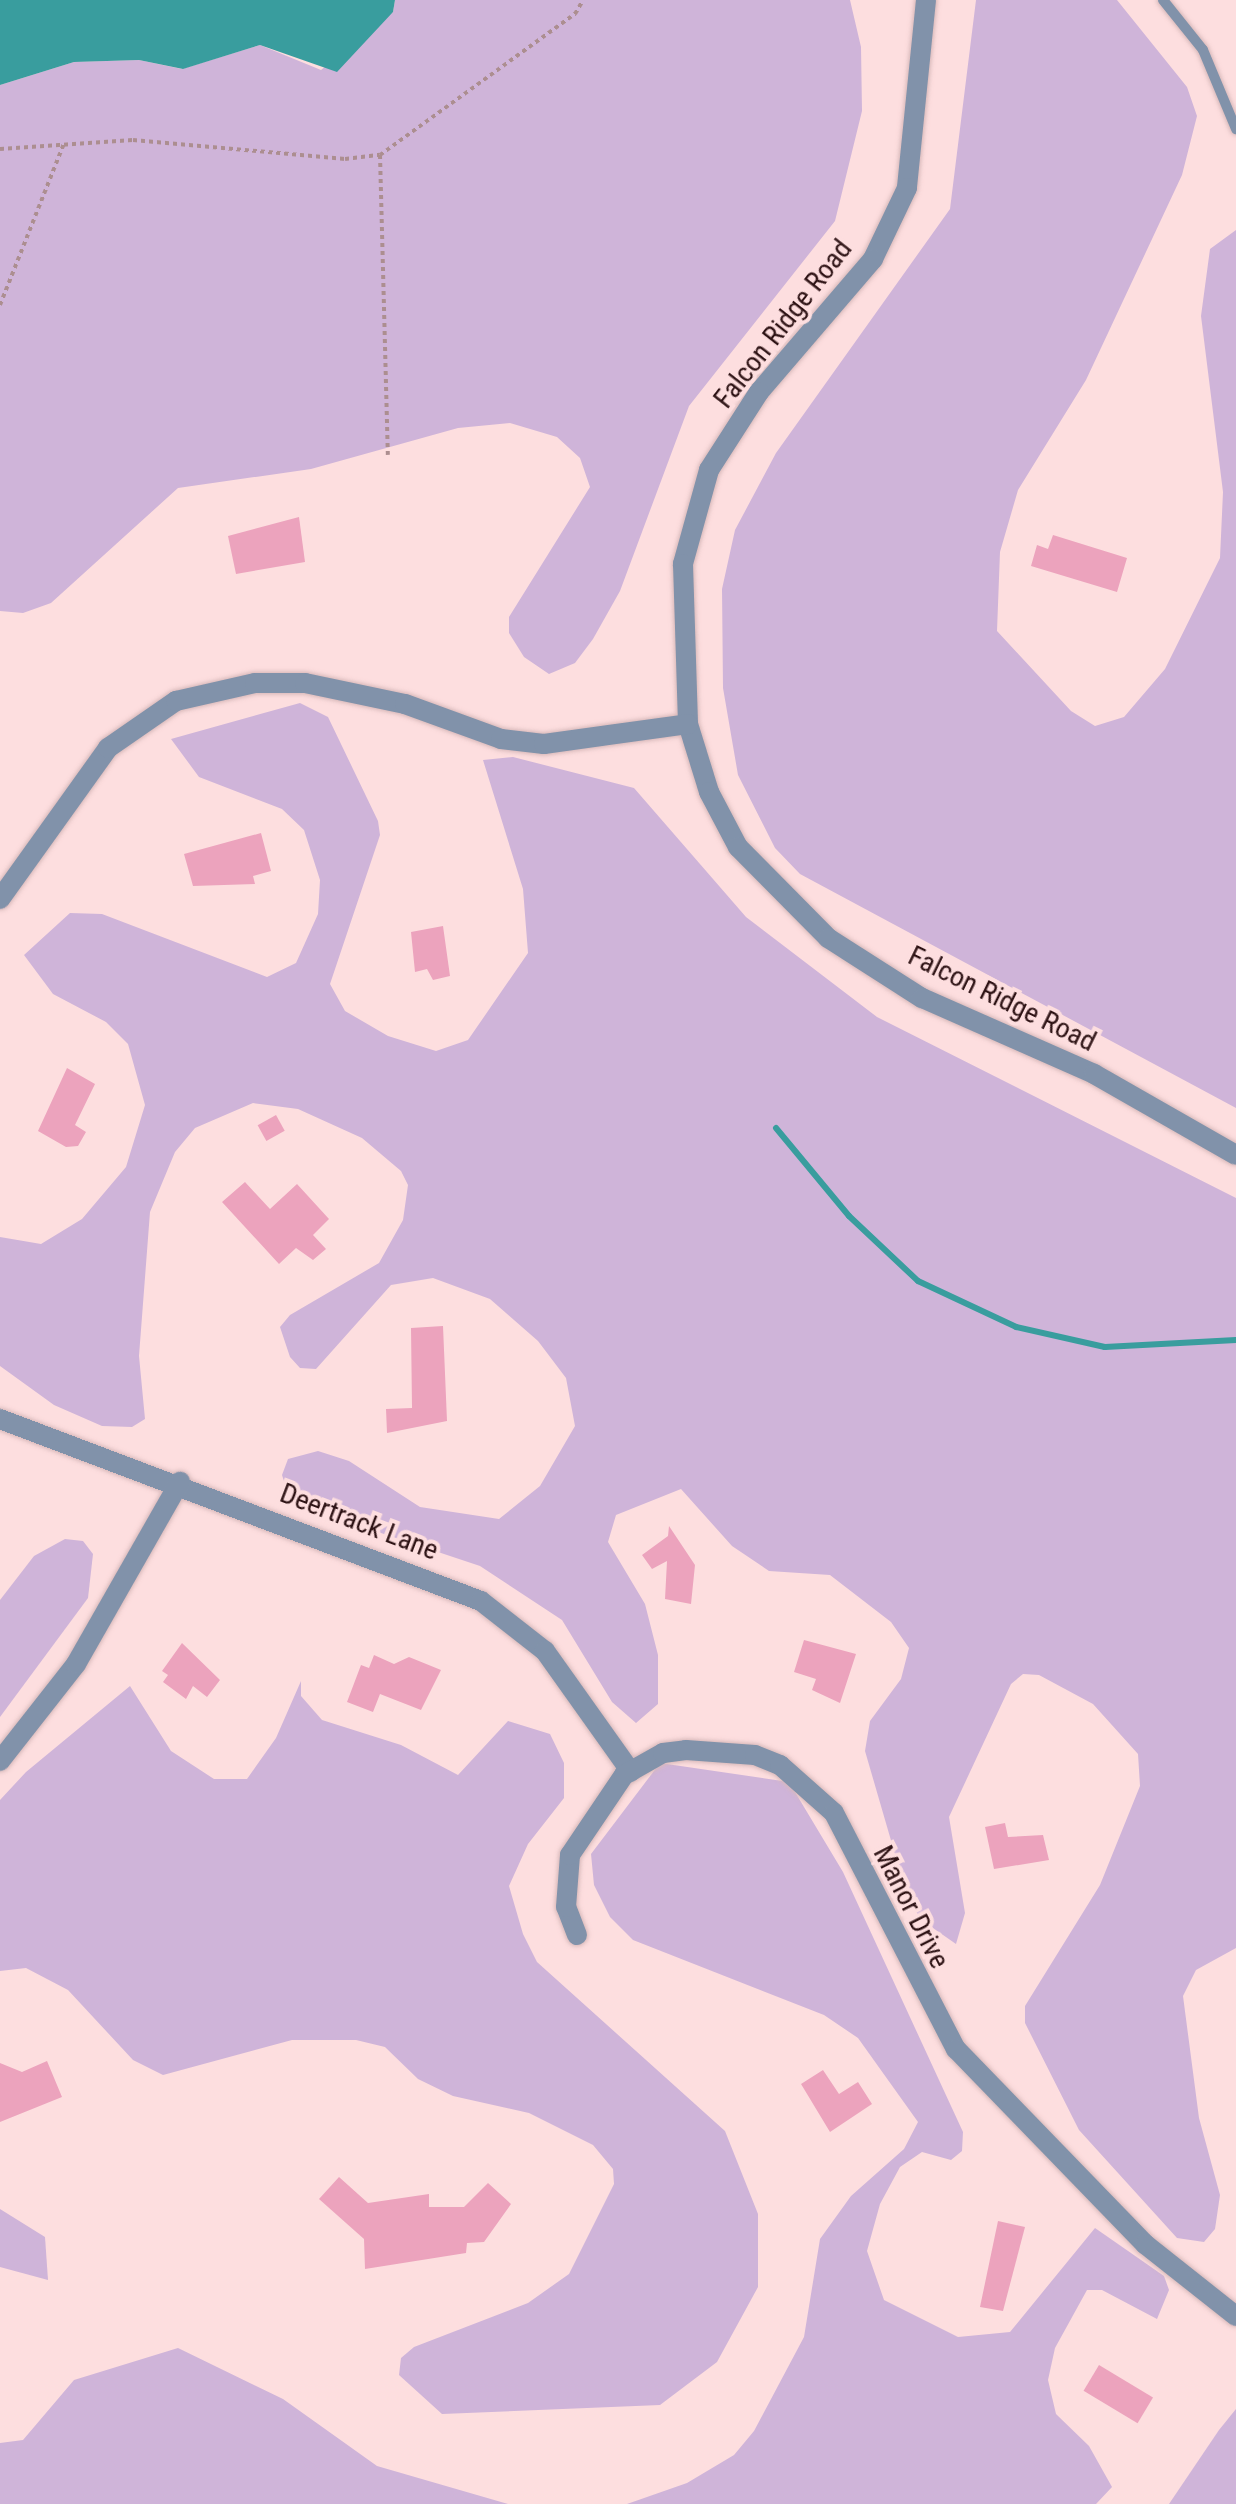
<!DOCTYPE html>
<html>
<head>
<meta charset="utf-8">
<style>
	body { margin:0 }
	#map { position:relative; width:1236px; height:2504px; overflow:hidden; background:#fddedf; font-family:"Roboto Condensed",sans-serif }
	div>[style] { position:absolute }
	.green>* { inset:0; background:#cfb4d9 }
	.water>* { inset:0; background:#399d9e }
	.stream>* { height:6px; margin:-3px; padding:0 3px; transform-origin:3px; border-radius:3px; background:#399d9e }
	.building>* { inset:0; background:#eca3bd; transform-origin:0 0 }
	.path>* { height:4px; margin-top:-2px; transform-origin:0; background:repeating-linear-gradient(90deg,#ac8e90 0 4px,transparent 0 8px) }
	.roads { filter:drop-shadow(0 0 2px #d8b9ba) drop-shadow(0 0 2px #d8b9ba) }
	.lane>* { height:10px; margin:-5px; padding:0 5px; transform-origin:5px; border-radius:5px; background:#8192aa }
	.street>* { height:20px; margin:-10px; padding:0 10px; transform-origin:10px; border-radius:10px; background:#8192aa }
	span { translate:-50% -50%; white-space:nowrap; text-align:center; line-height:1.15; -webkit-text-stroke:8px #fddedf; paint-order:stroke }
	.street-label { font-size:28px; color:#2d1214 }
</style>
</head>
<body>
<div id="map">
	<div class="green">
		<i style="clip-path:polygon(395px 0,850px 0,861px 47px,862px 111px,835px 221px,689px 406px,620px 591px,593px 639px,575px 663px,549px 674px,524px 657px,509px 633px,509px 617px,590px 487px,580px 458px,557px 437px,510px 423px,458px 428px,311px 469px,178px 488px,51px 603px,23px 613px,0 611px,0 85px,74px 62px,139px 60px,182px 69px,260px 45px,321px 70px,393px 12px)"></i>
		<i style="clip-path:polygon(976px 0,1117px 0,1187px 87px,1197px 116px,1182px 175px,1086px 380px,1018px 490px,1000px 552px,997px 631px,1071px 711px,1095px 726px,1124px 717px,1165px 669px,1220px 558px,1223px 492px,1201px 316px,1210px 249px,1236px 230px,1236px 1108px,800px 874px,775px 848px,738px 775px,723px 688px,722px 589px,735px 530px,776px 453px,950px 209px)"></i>
		<i style="clip-path:polygon(300px 703px,328px 717px,378px 821px,380px 835px,330px 984px,345px 1011px,388px 1036px,436px 1051px,468px 1040px,528px 953px,523px 889px,483px 760px,513px 757px,634px 788px,746px 917px,877px 1017px,1236px 1198px,1236px 1948px,1196px 1970px,1183px 1996px,1199px 2118px,1220px 2195px,1215px 2229px,1204px 2242px,1177px 2238px,1079px 2130px,1025px 2023px,1025px 2006px,1100px 1885px,1140px 1786px,1138px 1754px,1093px 1704px,1039px 1675px,1023px 1674px,1011px 1684px,949px 1817px,965px 1913px,956px 1944px,920px 1919px,906px 1892px,865px 1751px,870px 1721px,901px 1679px,909px 1648px,891px 1622px,830px 1575px,769px 1571px,732px 1546px,681px 1489px,616px 1515px,608px 1542px,645px 1604px,658px 1655px,658px 1704px,636px 1723px,612px 1702px,562px 1620px,480px 1566px,291px 1503px,282px 1475px,288px 1459px,318px 1451px,349px 1461px,420px 1507px,499px 1519px,540px 1486px,575px 1426px,566px 1378px,538px 1341px,490px 1299px,433px 1278px,391px 1285px,316px 1369px,300px 1368px,290px 1357px,280px 1327px,290px 1315px,379px 1263px,403px 1220px,408px 1185px,401px 1171px,362px 1138px,298px 1109px,253px 1103px,195px 1128px,175px 1152px,150px 1212px,139px 1356px,145px 1419px,132px 1427px,102px 1426px,54px 1405px,0 1366px,0 1237px,41px 1244px,82px 1219px,126px 1167px,145px 1105px,128px 1044px,106px 1022px,53px 994px,24px 955px,70px 913px,102px 914px,267px 977px,296px 963px,318px 914px,320px 880px,304px 830px,282px 809px,199px 777px,171px 739px)"></i>
		<i style="clip-path:polygon(65px 1539px,83px 1541px,93px 1554px,88px 1598px,0 1717px,0 1600px,34px 1556px)"></i>
		<i style="clip-path:polygon(301px 1681px,301px 1696px,322px 1720px,401px 1745px,458px 1775px,508px 1721px,550px 1734px,564px 1763px,564px 1798px,528px 1844px,509px 1886px,523px 1934px,537px 1962px,725px 2131px,758px 2214px,758px 2287px,717px 2362px,660px 2405px,442px 2414px,399px 2375px,401px 2358px,414px 2347px,528px 2303px,569px 2274px,614px 2184px,613px 2169px,593px 2145px,529px 2113px,453px 2096px,418px 2079px,385px 2047px,356px 2040px,292px 2040px,163px 2075px,133px 2060px,68px 1990px,26px 1968px,0 1971px,0 1800px,26px 1772px,130px 1686px,171px 1751px,214px 1779px,247px 1779px,276px 1738px)"></i>
		<i style="clip-path:polygon(660px 1763px,789px 1782px,843px 1872px,963px 2132px,962px 2151px,951px 2160px,922px 2152px,900px 2167px,880px 2204px,867px 2251px,884px 2300px,958px 2337px,1010px 2332px,1095px 2228px,1164px 2276px,1169px 2290px,1157px 2319px,1102px 2290px,1087px 2290px,1055px 2348px,1048px 2380px,1056px 2414px,1089px 2446px,1112px 2487px,1096px 2504px,627px 2504px,687px 2483px,734px 2455px,754px 2431px,804px 2337px,820px 2239px,851px 2196px,904px 2149px,918px 2122px,858px 2038px,824px 2015px,633px 1940px,610px 1917px,594px 1885px,591px 1854px)"></i>
		<i style="clip-path:polygon(0 2209px,45px 2237px,48px 2280px,0 2267px)"></i>
		<i style="clip-path:polygon(178px 2348px,283px 2399px,377px 2466px,508px 2504px,0 2504px,0 2443px,23px 2440px,74px 2380px)"></i>
		<i style="clip-path:polygon(1236px 2409px,1236px 2504px,1169px 2504px,1219px 2430px)"></i>
	</div>
	<div class="water">
		<i style="clip-path:polygon(0 0,395px 0,393px 12px,337px 72px,260px 45px,183px 69px,139px 60px,74px 62px,0 85px)"></i>
	</div>
	<div class="stream">
		<i style="left:776px;top:1128px;width:114px;rotate:50.3deg"></i>
		<i style="left:849px;top:1216px;width:95px;rotate:43.3deg"></i>
		<i style="left:918px;top:1281px;width:108px;rotate:25.1deg"></i>
		<i style="left:1016px;top:1327px;width:91px;rotate:12.7deg"></i>
		<i style="left:1105px;top:1347px;width:131px;rotate:-3.1deg"></i>
	</div>
	<div class="building">
		<i style="clip-path:polygon(299px 517px,305px 562px,236px 574px,228px 536px)"></i>
		<i style="clip-path:polygon(1053px 535px,1127px 558px,1117px 592px,1031px 566px,1037px 545px,1048px 549px)"></i>
		<i style="clip-path:polygon(261px 833px,271px 871px,253px 876px,255px 884px,193px 886px,184px 854px)"></i>
		<i style="clip-path:polygon(443px 926px,450px 976px,433px 980px,427px 969px,415px 972px,411px 932px)"></i>
		<i style="clip-path:polygon(67px 1068px,95px 1084px,75px 1125px,86px 1132px,78px 1146px,66px 1147px,38px 1131px)"></i>
		<i style="left:276px;top:1115px;width:18px;height:21px;rotate:61deg"></i>
		<i style="clip-path:polygon(245px 1182px,270px 1209px,297px 1184px,329px 1219px,313px 1235px,326px 1249px,313px 1260px,296px 1248px,279px 1264px,222px 1202px)"></i>
		<i style="clip-path:polygon(443px 1326px,447px 1421px,387px 1433px,386px 1409px,412px 1408px,411px 1328px)"></i>
		<i style="clip-path:polygon(669px 1526px,695px 1565px,691px 1604px,665px 1599px,667px 1561px,652px 1569px,642px 1555px,668px 1536px)"></i>
		<i style="clip-path:polygon(804px 1640px,856px 1654px,840px 1703px,812px 1690px,816px 1679px,794px 1672px)"></i>
		<i style="clip-path:polygon(182px 1643px,220px 1680px,207px 1697px,193px 1686px,186px 1699px,163px 1682px,168px 1675px,162px 1671px)"></i>
		<i style="clip-path:polygon(374px 1655px,394px 1664px,409px 1657px,441px 1670px,421px 1710px,380px 1694px,373px 1712px,347px 1702px,361px 1665px,369px 1668px)"></i>
		<i style="clip-path:polygon(1005px 1823px,1008px 1837px,1043px 1835px,1049px 1860px,994px 1869px,985px 1827px)"></i>
		<i style="clip-path:polygon(47px 2061px,62px 2097px,0 2122px,0 2063px,22px 2072px)"></i>
		<i style="clip-path:polygon(823px 2070px,839px 2094px,858px 2082px,872px 2104px,830px 2132px,801px 2084px)"></i>
		<i style="clip-path:polygon(339px 2177px,368px 2203px,429px 2194px,429px 2207px,464px 2207px,488px 2183px,511px 2204px,484px 2242px,467px 2243px,466px 2253px,365px 2269px,364px 2239px,319px 2199px)"></i>
		<i style="clip-path:polygon(998px 2221px,1025px 2227px,1003px 2311px,980px 2307px)"></i>
		<i style="left:1099px;top:2365px;width:63px;height:30px;rotate:31deg"></i>
	</div>
	<div class="path">
		<i style="left:0;top:149px;width:133px;rotate:-3.9deg"></i>
		<i style="left:133px;top:140px;width:213px;rotate:5.1deg"></i>
		<i style="left:345px;top:159px;width:35px;rotate:-7deg"></i>
		<i style="left:380px;top:155px;width:241px;rotate:-35.9deg"></i>
		<i style="left:575px;top:14px;width:16px;rotate:-60deg"></i>
		<i style="left:380px;top:155px;width:300px;rotate:88.5deg"></i>
		<i style="left:0;top:305px;width:174px;rotate:-68.4deg"></i>
	</div>
	<div class="roads">
		<div class="lane">
			<i style="left:1163px;top:0;width:64px;rotate:51.3deg"></i>
			<i style="left:1203px;top:50px;width:86px;rotate:67.3deg"></i>
		</div>
		<div class="street">
			<i style="left:926px;top:0;width:189px;rotate:95.8deg"></i>
			<i style="left:907px;top:188px;width:79px;rotate:115.6deg"></i>
			<i style="left:873px;top:259px;width:175px;rotate:130.6deg"></i>
			<i style="left:759px;top:392px;width:93px;rotate:122.7deg"></i>
			<i style="left:709px;top:470px;width:98px;rotate:105.5deg"></i>
			<i style="left:683px;top:564px;width:160px;rotate:88.2deg"></i>
			<i style="left:688px;top:724px;width:71px;rotate:72.8deg"></i>
			<i style="left:709px;top:792px;width:62px;rotate:62.2deg"></i>
			<i style="left:738px;top:847px;width:128px;rotate:45.3deg"></i>
			<i style="left:828px;top:938px;width:112px;rotate:32.6deg"></i>
			<i style="left:922px;top:998px;width:188px;rotate:23.8deg"></i>
			<i style="left:1094px;top:1074px;width:163px;rotate:29.7deg"></i>
			<i style="left:0;top:899px;width:186px;rotate:-54.4deg"></i>
			<i style="left:108px;top:748px;width:83px;rotate:-34.7deg"></i>
			<i style="left:176px;top:701px;width:81px;rotate:-12.8deg"></i>
			<i style="left:255px;top:683px;width:50px"></i>
			<i style="left:305px;top:683px;width:102px;rotate:11.9deg"></i>
			<i style="left:405px;top:704px;width:102px;rotate:20deg"></i>
			<i style="left:501px;top:739px;width:43px;rotate:6.6deg"></i>
			<i style="left:544px;top:744px;width:145px;rotate:-7.9deg"></i>
			<i style="left:0;top:1419px;width:514px;rotate:20.73deg"></i>
			<i style="left:481px;top:1601px;width:81px;rotate:38deg"></i>
			<i style="left:545px;top:1651px;width:148px;rotate:54.6deg"></i>
			<i style="left:0;top:1761px;width:123px;rotate:-51.9deg"></i>
			<i style="left:76px;top:1664px;width:210px;rotate:-60.3deg"></i>
			<i style="left:577px;top:1935px;width:30px;rotate:-111deg"></i>
			<i style="left:566px;top:1907px;width:52px;rotate:-85.6deg"></i>
			<i style="left:570px;top:1855px;width:97px;rotate:-56deg"></i>
			<i style="left:624px;top:1775px;width:45px;rotate:-29.4deg"></i>
			<i style="left:663px;top:1753px;width:23px;rotate:-7deg"></i>
			<i style="left:686px;top:1750px;width:69px;rotate:4.1deg"></i>
			<i style="left:755px;top:1755px;width:27px;rotate:22deg"></i>
			<i style="left:780px;top:1765px;width:72px;rotate:41.6deg"></i>
			<i style="left:834px;top:1813px;width:266px;rotate:62.7deg"></i>
			<i style="left:956px;top:2049px;width:272px;rotate:45.9deg"></i>
			<i style="left:1145px;top:2244px;width:116px;rotate:38.4deg"></i>
		</div>
	</div>
	<div class="street-label">
		<span style="left:783px;top:324px;rotate:-52deg">Falcon Ridge Road</span>
		<span style="left:1002px;top:999px;rotate:26deg">Falcon Ridge Road</span>
		<span style="left:359px;top:1522px;rotate:21deg">Deertrack Lane</span>
		<span style="left:911px;top:1907px;rotate:63deg">Manor Drive</span>
	</div>
</div>
</body>
</html>
